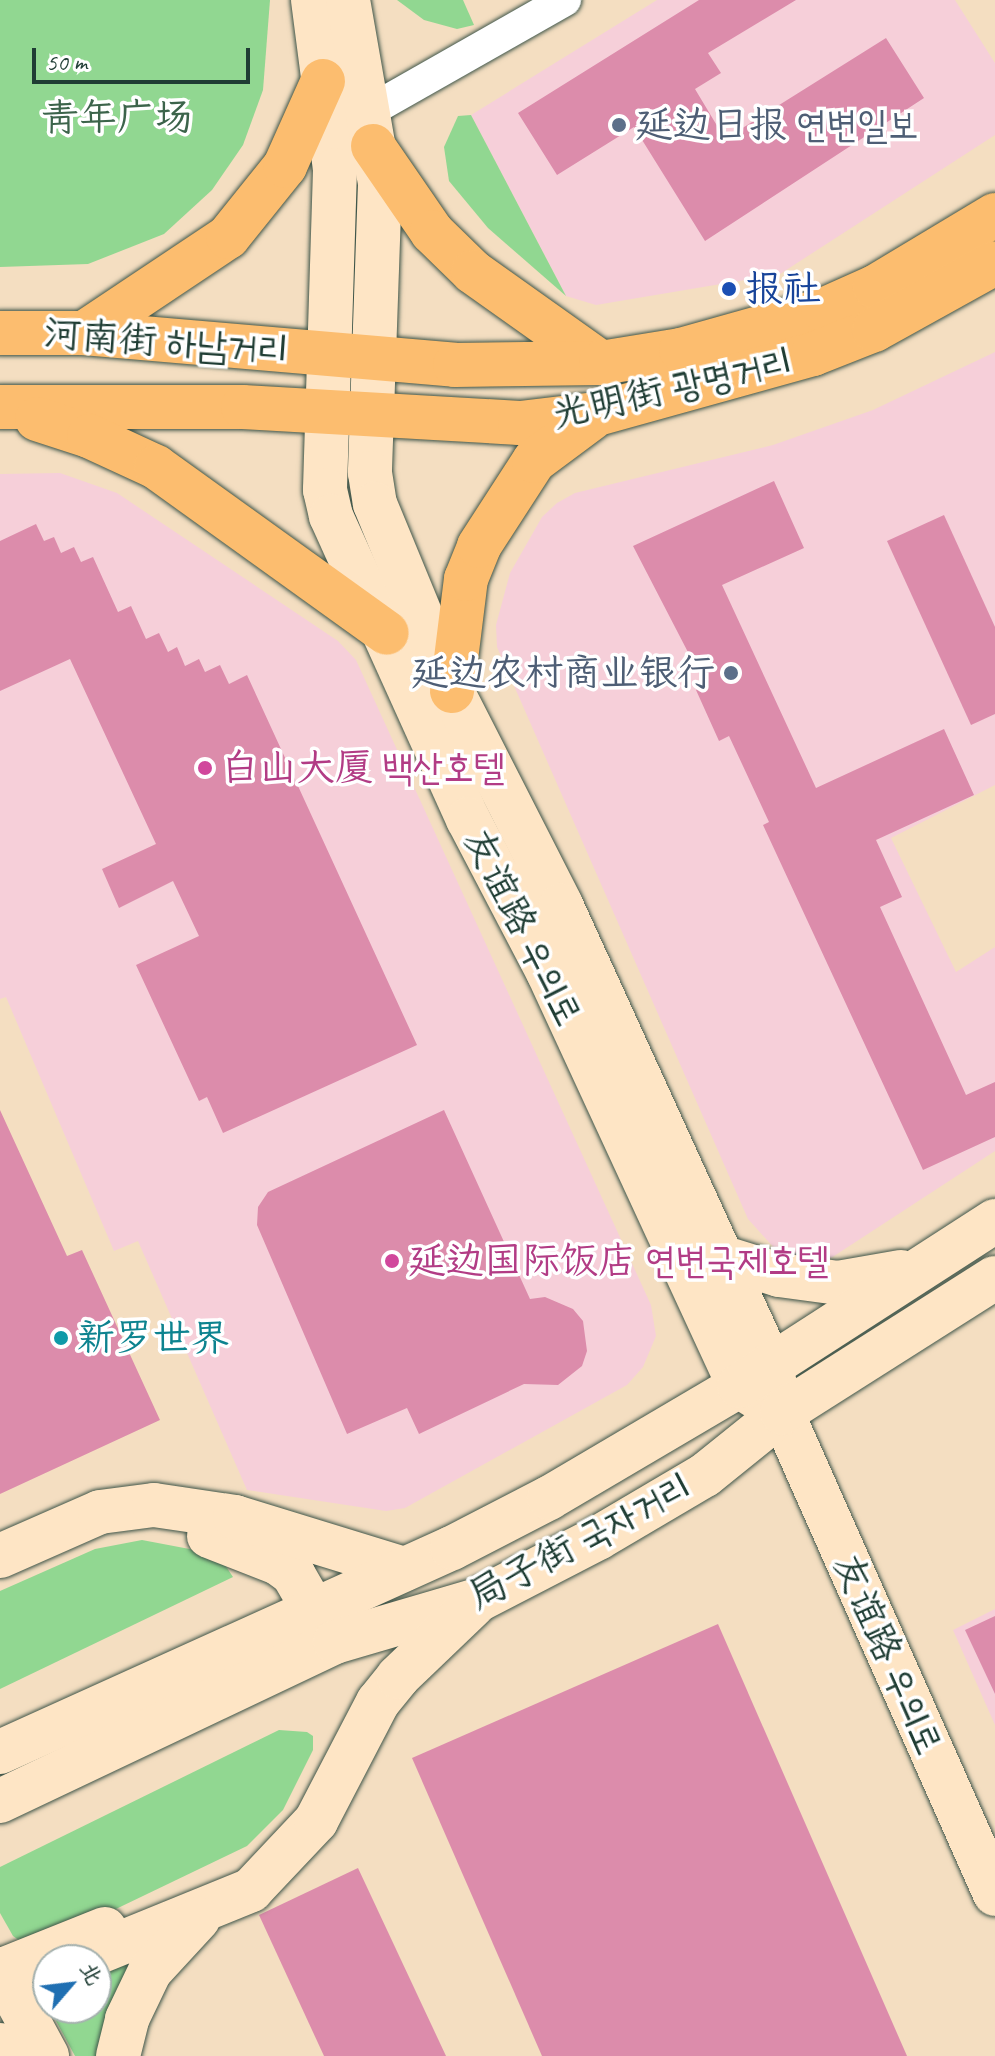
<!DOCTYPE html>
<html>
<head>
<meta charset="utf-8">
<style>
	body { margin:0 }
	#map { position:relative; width:995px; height:2056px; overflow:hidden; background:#f4dec1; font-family:Caveat,"LXGW WenKai TC","Poor Story",sans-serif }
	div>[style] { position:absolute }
	.built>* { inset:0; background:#f6cfd9 }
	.green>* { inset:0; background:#91d791 }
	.building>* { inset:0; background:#dc8cab }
	.roads { filter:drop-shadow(0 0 2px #3f5549) drop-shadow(0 0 2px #3f5549) }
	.minor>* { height:32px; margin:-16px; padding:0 16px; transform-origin:16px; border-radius:16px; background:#fff }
	.secondary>* { height:44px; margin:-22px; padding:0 22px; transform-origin:22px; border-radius:22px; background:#fee5c5 }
	.primary>* { height:44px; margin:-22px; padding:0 22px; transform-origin:22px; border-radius:22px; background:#fcbd6f }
	.dots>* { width:22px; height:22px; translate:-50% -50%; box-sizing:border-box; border:4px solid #fff; border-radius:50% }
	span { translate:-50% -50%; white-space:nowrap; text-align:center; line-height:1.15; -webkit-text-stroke:7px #fff; paint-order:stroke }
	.park-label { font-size:38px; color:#3c644b }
	.service-label { font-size:38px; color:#4e5e75 }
	.left { translate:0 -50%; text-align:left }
	.right { translate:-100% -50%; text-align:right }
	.transit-label { font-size:38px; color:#164399 }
	.street-label { font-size:38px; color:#1f3d34 }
	.hotel-label { font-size:38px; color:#b23c85 }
	.culture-label { font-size:38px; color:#0d838f }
	.north { position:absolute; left:32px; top:1944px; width:80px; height:80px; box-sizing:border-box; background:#fff; border:2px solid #a5b1ae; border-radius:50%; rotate:62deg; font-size:22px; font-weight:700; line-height:32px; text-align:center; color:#1f3d34 }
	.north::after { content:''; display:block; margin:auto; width:28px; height:36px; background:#1f6fb2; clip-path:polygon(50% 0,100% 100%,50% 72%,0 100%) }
	.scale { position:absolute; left:32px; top:48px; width:218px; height:36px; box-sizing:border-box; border:4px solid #1f3d34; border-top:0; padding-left:10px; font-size:24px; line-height:28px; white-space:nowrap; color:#1f3d34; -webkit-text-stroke:6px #fff; paint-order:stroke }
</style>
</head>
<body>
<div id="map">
	<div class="built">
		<i style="clip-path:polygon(657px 0,955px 0,995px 63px,995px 135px,780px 274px,596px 305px,566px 296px,471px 115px)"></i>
		<i style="clip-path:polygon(995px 352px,995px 785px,891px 838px,956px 972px,995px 947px,995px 1151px,831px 1258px,807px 1261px,777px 1251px,748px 1219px,497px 647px,496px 625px,510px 573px,542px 517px,557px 503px,575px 493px,773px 445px,873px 410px)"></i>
		<i style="clip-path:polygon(60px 473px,117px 493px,338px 641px,356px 660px,651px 1305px,656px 1336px,643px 1367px,627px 1385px,405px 1508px,386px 1511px,247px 1490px,138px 1241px,114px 1251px,6px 997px,0 999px,0 474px)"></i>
		<i style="clip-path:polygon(995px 1609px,995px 1725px,953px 1630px)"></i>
	</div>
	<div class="green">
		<i style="clip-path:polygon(0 0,270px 0,263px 90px,243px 145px,212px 190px,164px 234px,88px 264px,0 267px)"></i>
		<i style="clip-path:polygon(397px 0,463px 0,474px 25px,457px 29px,424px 20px)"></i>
		<i style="clip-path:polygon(471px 115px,566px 296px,488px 228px,449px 181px,444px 147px,458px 116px)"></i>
		<i style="clip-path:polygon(142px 1540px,200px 1551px,225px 1565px,233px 1577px,0 1689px,0 1591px,95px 1549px)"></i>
		<i style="clip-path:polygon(279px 1730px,307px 1732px,313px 1736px,313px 1750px,283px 1810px,247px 1846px,68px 1932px,20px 1941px,13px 1936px,0 1913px,0 1867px)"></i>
		<i style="clip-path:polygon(161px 1941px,109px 2056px,75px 2056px,49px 2008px,96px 2008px,96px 1970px)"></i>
	</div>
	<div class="building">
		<i style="clip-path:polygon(699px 0,796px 0,708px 53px,721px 73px,695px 89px,725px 139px,886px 38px,924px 98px,705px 241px,634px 127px,557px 175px,518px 113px)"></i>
		<i style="clip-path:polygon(774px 481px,804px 548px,722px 585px,816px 788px,944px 729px,974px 795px,876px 840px,902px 897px,880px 907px,966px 1095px,995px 1082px,995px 1137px,923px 1170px,763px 825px,769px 822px,729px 736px,719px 741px,696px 690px,705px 685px,633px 546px)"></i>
		<i style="clip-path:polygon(944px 515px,995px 627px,995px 714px,971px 725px,887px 541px)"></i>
		<i style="clip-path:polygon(36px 524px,44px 541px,54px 537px,61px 553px,74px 547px,81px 562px,93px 557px,118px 612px,131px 606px,146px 639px,159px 633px,168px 652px,177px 647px,185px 666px,199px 659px,205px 672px,220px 665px,229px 684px,247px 675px,417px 1045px,223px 1133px,207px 1097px,199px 1101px,136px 965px,199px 936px,173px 881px,119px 908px,102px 869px,156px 844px,70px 659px,0 691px,0 541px)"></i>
		<i style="clip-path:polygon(0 1110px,67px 1256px,82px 1250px,160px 1420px,0 1494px)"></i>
		<i style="clip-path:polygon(444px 1110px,530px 1299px,545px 1297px,573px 1309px,583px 1321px,587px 1351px,582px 1366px,558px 1385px,524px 1384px,419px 1434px,407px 1408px,347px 1434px,257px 1225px,258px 1207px,268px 1192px)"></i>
		<i style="clip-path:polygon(995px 1616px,995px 1694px,965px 1630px)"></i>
		<i style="clip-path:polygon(718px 1624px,907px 2056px,542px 2056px,412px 1758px)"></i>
		<i style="clip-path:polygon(358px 1868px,446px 2056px,324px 2056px,259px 1915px)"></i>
	</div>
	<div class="roads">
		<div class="minor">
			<i style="left:366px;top:113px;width:229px;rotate:-29.6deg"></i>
		</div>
		<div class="secondary">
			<i style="left:313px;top:0;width:171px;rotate:82.6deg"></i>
			<i style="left:335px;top:170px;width:320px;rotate:91.8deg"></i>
			<i style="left:325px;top:490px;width:27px;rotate:77deg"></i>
			<i style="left:331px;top:516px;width:333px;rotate:65.7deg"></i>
			<i style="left:468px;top:819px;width:173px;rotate:62.4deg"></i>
			<i style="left:548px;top:972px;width:456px;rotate:65.2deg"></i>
			<i style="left:739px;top:1386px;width:51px;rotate:32.1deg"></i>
			<i style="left:348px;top:0;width:186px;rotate:80.1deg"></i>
			<i style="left:380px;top:183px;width:290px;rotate:92deg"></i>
			<i style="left:370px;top:473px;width:31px;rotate:81deg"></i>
			<i style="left:375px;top:504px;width:202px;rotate:67.6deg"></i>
			<i style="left:452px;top:691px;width:240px;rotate:63deg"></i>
			<i style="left:561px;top:905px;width:504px;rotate:65.52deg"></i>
			<i style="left:770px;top:1364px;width:50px;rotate:76.2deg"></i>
			<i style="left:782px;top:1413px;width:526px;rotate:66.11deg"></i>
			<i style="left:721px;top:1257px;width:61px;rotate:17.2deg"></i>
			<i style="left:779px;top:1275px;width:60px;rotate:7.7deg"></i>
			<i style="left:838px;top:1283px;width:64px;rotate:-9.9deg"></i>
			<i style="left:209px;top:1536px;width:74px;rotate:21.4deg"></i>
			<i style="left:278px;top:1563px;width:19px;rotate:36deg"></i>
			<i style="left:293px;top:1574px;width:39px;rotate:60deg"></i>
			<i style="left:0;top:1556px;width:109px;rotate:-23.7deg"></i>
			<i style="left:100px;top:1512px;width:54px;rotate:-7.4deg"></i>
			<i style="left:154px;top:1505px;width:82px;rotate:8.4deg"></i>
			<i style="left:235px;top:1517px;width:177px;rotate:17.1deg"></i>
			<i style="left:0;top:1752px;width:496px;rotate:-24.3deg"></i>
			<i style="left:452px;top:1548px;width:109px;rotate:-27.3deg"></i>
			<i style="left:549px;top:1498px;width:221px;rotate:-30.5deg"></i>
			<i style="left:739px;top:1386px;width:305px;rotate:-32.8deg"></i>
			<i style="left:0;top:1801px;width:371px;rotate:-25.4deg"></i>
			<i style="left:335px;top:1642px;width:149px;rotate:-16.4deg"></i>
			<i style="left:478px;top:1600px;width:135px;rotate:-27.3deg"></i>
			<i style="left:598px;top:1538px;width:124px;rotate:-30.5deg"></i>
			<i style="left:705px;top:1475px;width:99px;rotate:-38.8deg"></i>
			<i style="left:782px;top:1413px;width:252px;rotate:-32.4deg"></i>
			<i style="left:79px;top:1960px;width:186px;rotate:-22.1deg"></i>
			<i style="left:251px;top:1890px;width:95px;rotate:-46.7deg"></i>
			<i style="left:316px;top:1821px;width:134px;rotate:-62.5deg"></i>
			<i style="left:378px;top:1702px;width:32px;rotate:-51deg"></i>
			<i style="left:398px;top:1677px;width:104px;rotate:-43.8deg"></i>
			<i style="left:0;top:1969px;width:99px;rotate:61.6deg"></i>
			<i style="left:0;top:1971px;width:113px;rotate:-21.8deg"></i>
			<i style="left:0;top:2045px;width:13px;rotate:61deg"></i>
			<i style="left:118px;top:2056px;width:38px;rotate:-76deg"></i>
			<i style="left:127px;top:2019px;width:53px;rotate:-64.4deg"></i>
			<i style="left:150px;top:1971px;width:71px;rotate:-47.3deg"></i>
		</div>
		<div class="primary">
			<i style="left:373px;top:146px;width:104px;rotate:55.5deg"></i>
			<i style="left:432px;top:232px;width:57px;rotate:44.3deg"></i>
			<i style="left:473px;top:272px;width:157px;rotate:35.4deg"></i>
			<i style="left:0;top:333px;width:84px"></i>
			<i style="left:84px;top:333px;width:372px;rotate:4.9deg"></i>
			<i style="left:455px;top:365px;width:146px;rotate:-0.8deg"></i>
			<i style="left:601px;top:363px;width:81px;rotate:-9.2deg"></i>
			<i style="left:681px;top:350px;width:148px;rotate:-15.7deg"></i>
			<i style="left:823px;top:310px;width:57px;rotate:-23.9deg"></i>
			<i style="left:875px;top:287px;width:140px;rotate:-31deg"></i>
			<i style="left:84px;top:333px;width:173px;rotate:-33.7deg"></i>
			<i style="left:228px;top:237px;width:91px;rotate:-51.2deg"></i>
			<i style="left:285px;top:166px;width:93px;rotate:-65.9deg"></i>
			<i style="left:0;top:407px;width:243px"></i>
			<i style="left:243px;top:407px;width:277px;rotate:3.3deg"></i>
			<i style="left:520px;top:423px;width:78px;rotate:-6.7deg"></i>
			<i style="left:597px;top:414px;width:224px;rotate:-15.5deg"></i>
			<i style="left:813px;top:354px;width:66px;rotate:-21.5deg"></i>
			<i style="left:874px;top:330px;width:138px;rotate:-29deg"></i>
			<i style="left:37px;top:419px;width:55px;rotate:18.1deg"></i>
			<i style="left:89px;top:436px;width:74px;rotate:24.8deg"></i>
			<i style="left:156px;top:467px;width:284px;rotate:35.7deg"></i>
			<i style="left:452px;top:691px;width:113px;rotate:-82.9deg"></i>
			<i style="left:466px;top:579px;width:35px;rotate:-68deg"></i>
			<i style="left:479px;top:546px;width:101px;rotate:-57.1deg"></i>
			<i style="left:534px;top:461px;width:72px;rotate:-36.6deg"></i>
		</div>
	</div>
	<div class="dots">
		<i style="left:619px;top:125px;background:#5c6f8a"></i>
		<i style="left:729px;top:289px;background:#1a4fb4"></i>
		<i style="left:731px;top:673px;background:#5c6f8a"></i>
		<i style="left:205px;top:768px;background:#d1479c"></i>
		<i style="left:392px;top:1261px;background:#d1479c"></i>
		<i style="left:61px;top:1338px;background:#0f9aa8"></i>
	</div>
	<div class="park-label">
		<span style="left:117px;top:118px">青年广场</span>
	</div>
	<div class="service-label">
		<span class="left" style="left:635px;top:125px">延边日报 연변일보</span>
		<span class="right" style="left:715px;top:673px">延边农村商业银行</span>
	</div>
	<div class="transit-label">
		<span class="left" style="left:745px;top:289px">报社</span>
	</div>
	<div class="street-label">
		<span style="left:166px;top:342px;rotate:4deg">河南街 하남거리</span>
		<span style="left:672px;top:388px;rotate:-13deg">光明街 광명거리</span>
		<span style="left:523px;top:927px;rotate:63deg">友谊路 우의로</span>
		<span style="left:580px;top:1541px;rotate:-28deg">局子街 국자거리</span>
		<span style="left:888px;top:1654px;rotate:66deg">友谊路 우의로</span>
	</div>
	<div class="hotel-label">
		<span class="left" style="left:221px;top:768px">白山大厦 백산호텔</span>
		<span class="left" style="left:408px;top:1261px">延边国际饭店 연변국제호텔</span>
	</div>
	<div class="culture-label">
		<span class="left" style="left:77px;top:1338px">新罗世界</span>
	</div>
	<div class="north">北</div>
	<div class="scale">50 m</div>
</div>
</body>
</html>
